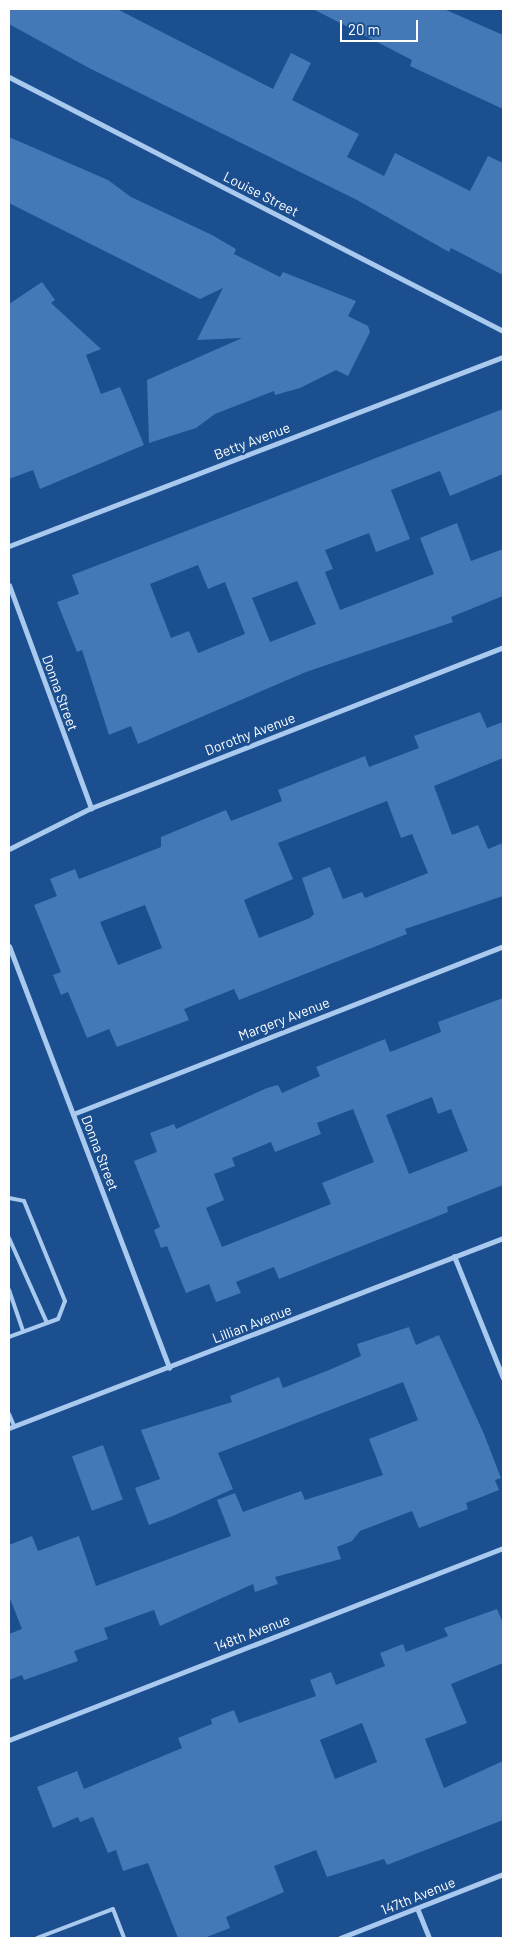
<!DOCTYPE html>
<html>
<head>
<meta charset="utf-8">
<style>
	body { margin:0 }
	#map { position:relative; width:512px; height:1947px; overflow:hidden; background:#1b4f8f; font-family:Barlow,sans-serif }
	div>[style] { position:absolute }
	.building>* { inset:0; background:#4478b7; transform-origin:0 0 }
	.service>* { height:4px; margin:-2px; padding:0 2px; transform-origin:2px; border-radius:2px; background:#a9c9ee }
	.minor>* { height:5px; margin:-2.5px; padding:0 2.5px; transform-origin:2.5px; border-radius:2.5px; background:#a9c9ee }
	span { translate:-50% -50%; white-space:nowrap; text-align:center; line-height:1.15; -webkit-text-stroke:5px #1b4f8f; paint-order:stroke }
	.street-label { font-size:14px; color:#fff }
	.frame { position:absolute; inset:0; border:10px solid #fff; pointer-events:none }
	.scale { position:absolute; left:340px; top:20px; width:78px; height:22px; box-sizing:border-box; border:2px solid #fff; border-top:0; padding-left:6px; font-size:15px; line-height:18px; white-space:nowrap; color:#fff; -webkit-text-stroke:4px #1b4f8f; paint-order:stroke }
</style>
</head>
<body>
<div id="map">
	<div class="building">
		<i style="clip-path:polygon(9px 9px,117px 9px,273px 89px,291px 53px,311px 63px,292px 100px,359px 134px,347px 157px,384px 176px,395px 153px,470px 191px,488px 156px,503px 163px,503px 275px,451px 248px,449px 252px,357px 200px,89px 68px,9px 24px)"></i>
		<i style="clip-path:polygon(313px 9px,444px 9px,503px 35px,503px 109px,410px 66px,412px 60px)"></i>
		<i style="clip-path:polygon(9px 137px,108px 180px,131px 197px,212px 235px,236px 249px,234px 254px,280px 277px,283px 272px,356px 301px,348px 316px,368px 326px,370px 332px,348px 376px,336px 370px,300px 388px,275px 395px,274px 391px,215px 414px,196px 428px,149px 443px,147px 380px,242px 338px,197px 340px,223px 288px,200px 299px,9px 203px)"></i>
		<i style="clip-path:polygon(42px 282px,55px 300px,51px 303px,101px 349px,86px 355px,101px 394px,120px 387px,144px 445px,40px 489px,33px 470px,9px 479px,9px 304px)"></i>
		<i style="clip-path:polygon(evenodd,503px 409px,503px 474px,450px 496px,440px 471px,391px 490px,410px 539px,376px 552px,369px 533px,325px 550px,333px 569px,325px 572px,340px 610px,434px 574px,420px 538px,457px 523px,471px 561px,503px 549px,503px 596px,451px 617px,453px 622px,306px 672px,138px 744px,131px 726px,109px 735px,82px 650px,77px 652px,57px 602px,79px 594px,72px 575px,503px 409px,198px 565px,208px 589px,225px 582px,245px 634px,198px 653px,189px 631px,171px 638px,150px 584px,198px 565px,503px 409px,297px 581px,316px 624px,270px 642px,252px 598px,297px 581px)"></i>
		<i style="clip-path:polygon(evenodd,480px 712px,487px 728px,503px 722px,503px 758px,434px 786px,452px 835px,478px 825px,488px 849px,503px 843px,503px 896px,405px 929px,407px 934px,239px 1000px,234px 989px,184px 1009px,189px 1020px,117px 1047px,109px 1029px,87px 1038px,68px 992px,61px 995px,53px 975px,61px 972px,34px 905px,57px 896px,50px 879px,75px 869px,79px 879px,161px 847px,161px 837px,226px 810px,231px 821px,282px 801px,278px 790px,365px 756px,369px 767px,419px 748px,414px 736px,480px 712px,387px 801px,401px 838px,412px 834px,428px 873px,365px 898px,362px 892px,343px 899px,330px 867px,302px 878px,314px 914px,310px 918px,259px 938px,244px 900px,293px 879px,278px 843px,387px 801px,480px 712px,145px 905px,162px 948px,118px 965px,100px 922px,145px 905px)"></i>
		<i style="clip-path:polygon(evenodd,503px 998px,503px 1185px,447px 1207px,448px 1212px,279px 1279px,274px 1267px,236px 1282px,241px 1293px,216px 1302px,209px 1284px,186px 1293px,167px 1246px,161px 1248px,154px 1230px,160px 1227px,134px 1161px,157px 1152px,150px 1133px,174px 1124px,176px 1129px,267px 1088px,278px 1085px,282px 1093px,320px 1076px,316px 1067px,385px 1039px,390px 1052px,441px 1032px,438px 1022px,503px 998px,432px 1097px,438px 1114px,451px 1109px,468px 1151px,409px 1174px,386px 1115px,432px 1097px,503px 998px,353px 1109px,374px 1162px,322px 1183px,331px 1204px,222px 1247px,206px 1208px,224px 1200px,214px 1174px,235px 1166px,232px 1158px,271px 1142px,275px 1152px,321px 1134px,317px 1123px,353px 1109px)"></i>
		<i style="clip-path:polygon(409px 1327px,416px 1345px,439px 1335px,484px 1434px,501px 1478px,495px 1480px,499px 1490px,466px 1503px,468px 1509px,419px 1528px,412px 1511px,360px 1531px,352px 1541px,337px 1547px,341px 1559px,275px 1577px,278px 1584px,255px 1592px,253px 1584px,160px 1626px,154px 1610px,104px 1628px,108px 1639px,74px 1651px,78px 1661px,24px 1680px,22px 1675px,9px 1680px,9px 1634px,22px 1629px,9px 1596px,9px 1545px,32px 1536px,38px 1551px,79px 1536px,96px 1586px,231px 1536px,217px 1500px,235px 1493px,243px 1512px,301px 1491px,305px 1500px,383px 1475px,369px 1439px,418px 1420px,403px 1382px,218px 1453px,233px 1489px,173px 1516px,149px 1525px,135px 1488px,160px 1479px,141px 1430px,232px 1402px,230px 1396px,279px 1377px,283px 1388px,329px 1370px,361px 1356px,357px 1344px)"></i>
		<i style="left:103px;top:1445px;width:58px;height:33px;rotate:70deg"></i>
		<i style="clip-path:polygon(evenodd,497px 1609px,503px 1623px,503px 1663px,451px 1684px,467px 1723px,425px 1739px,444px 1788px,503px 1761px,503px 1820px,387px 1865px,384px 1859px,327px 1877px,316px 1850px,274px 1866px,284px 1892px,226px 1917px,230px 1928px,204px 1938px,178px 1938px,148px 1863px,123px 1871px,116px 1850px,108px 1853px,93px 1817px,80px 1822px,78px 1817px,53px 1828px,37px 1787px,77px 1771px,84px 1789px,182px 1748px,178px 1738px,212px 1724px,211px 1719px,234px 1710px,239px 1723px,316px 1696px,310px 1680px,331px 1672px,336px 1685px,385px 1666px,380px 1653px,403px 1644px,406px 1652px,448px 1636px,444px 1628px,497px 1609px,362px 1723px,377px 1762px,335px 1779px,320px 1740px,362px 1723px)"></i>
	</div>
	<div class="service">
		<i style="left:9px;top:1198px;width:15px;rotate:11deg"></i>
		<i style="left:24px;top:1201px;width:108px;rotate:67.7deg"></i>
		<i style="left:65px;top:1301px;width:19px;rotate:111deg"></i>
		<i style="left:58px;top:1319px;width:52px;rotate:159.8deg"></i>
		<i style="left:9px;top:1238px;width:93px;rotate:65.9deg"></i>
		<i style="left:9px;top:1290px;width:43px;rotate:71.1deg"></i>
		<i style="left:9px;top:1414px;width:13px;rotate:67deg"></i>
		<i style="left:37px;top:1938px;width:81px;rotate:-20.9deg"></i>
		<i style="left:113px;top:1909px;width:31px;rotate:69deg"></i>
	</div>
	<div class="minor">
		<i style="left:9px;top:77px;width:555px;rotate:27.21deg"></i>
		<i style="left:9px;top:546px;width:529px;rotate:-20.94deg"></i>
		<i style="left:9px;top:585px;width:238px;rotate:69.8deg"></i>
		<i style="left:9px;top:849px;width:92px;rotate:-26.6deg"></i>
		<i style="left:91px;top:808px;width:442px;rotate:-21.3deg"></i>
		<i style="left:9px;top:946px;width:451px;rotate:69.2deg"></i>
		<i style="left:73px;top:1114px;width:462px;rotate:-21.3deg"></i>
		<i style="left:454px;top:1256px;width:131px;rotate:68.1deg"></i>
		<i style="left:9px;top:1428px;width:529px;rotate:-21.04deg"></i>
		<i style="left:9px;top:1740px;width:530px;rotate:-21.24deg"></i>
		<i style="left:417px;top:1908px;width:32px;rotate:68deg"></i>
		<i style="left:340px;top:1938px;width:175px;rotate:-21.4deg"></i>
	</div>
	<div class="street-label">
		<span style="left:261px;top:194px;rotate:27deg">Louise Street</span>
		<span style="left:252px;top:441px;rotate:-21deg">Betty Avenue</span>
		<span style="left:60px;top:693px;rotate:70deg">Donna Street</span>
		<span style="left:250px;top:734px;rotate:-21deg">Dorothy Avenue</span>
		<span style="left:284px;top:1019px;rotate:-21deg">Margery Avenue</span>
		<span style="left:100px;top:1153px;rotate:69deg">Donna Street</span>
		<span style="left:252px;top:1324px;rotate:-21deg">Lillian Avenue</span>
		<span style="left:252px;top:1633px;rotate:-21deg">148th Avenue</span>
		<span style="left:418px;top:1896px;rotate:-22deg">147th Avenue</span>
	</div>
	<div class="frame"></div>
	<div class="scale">20 m</div>
</div>
</body>
</html>
